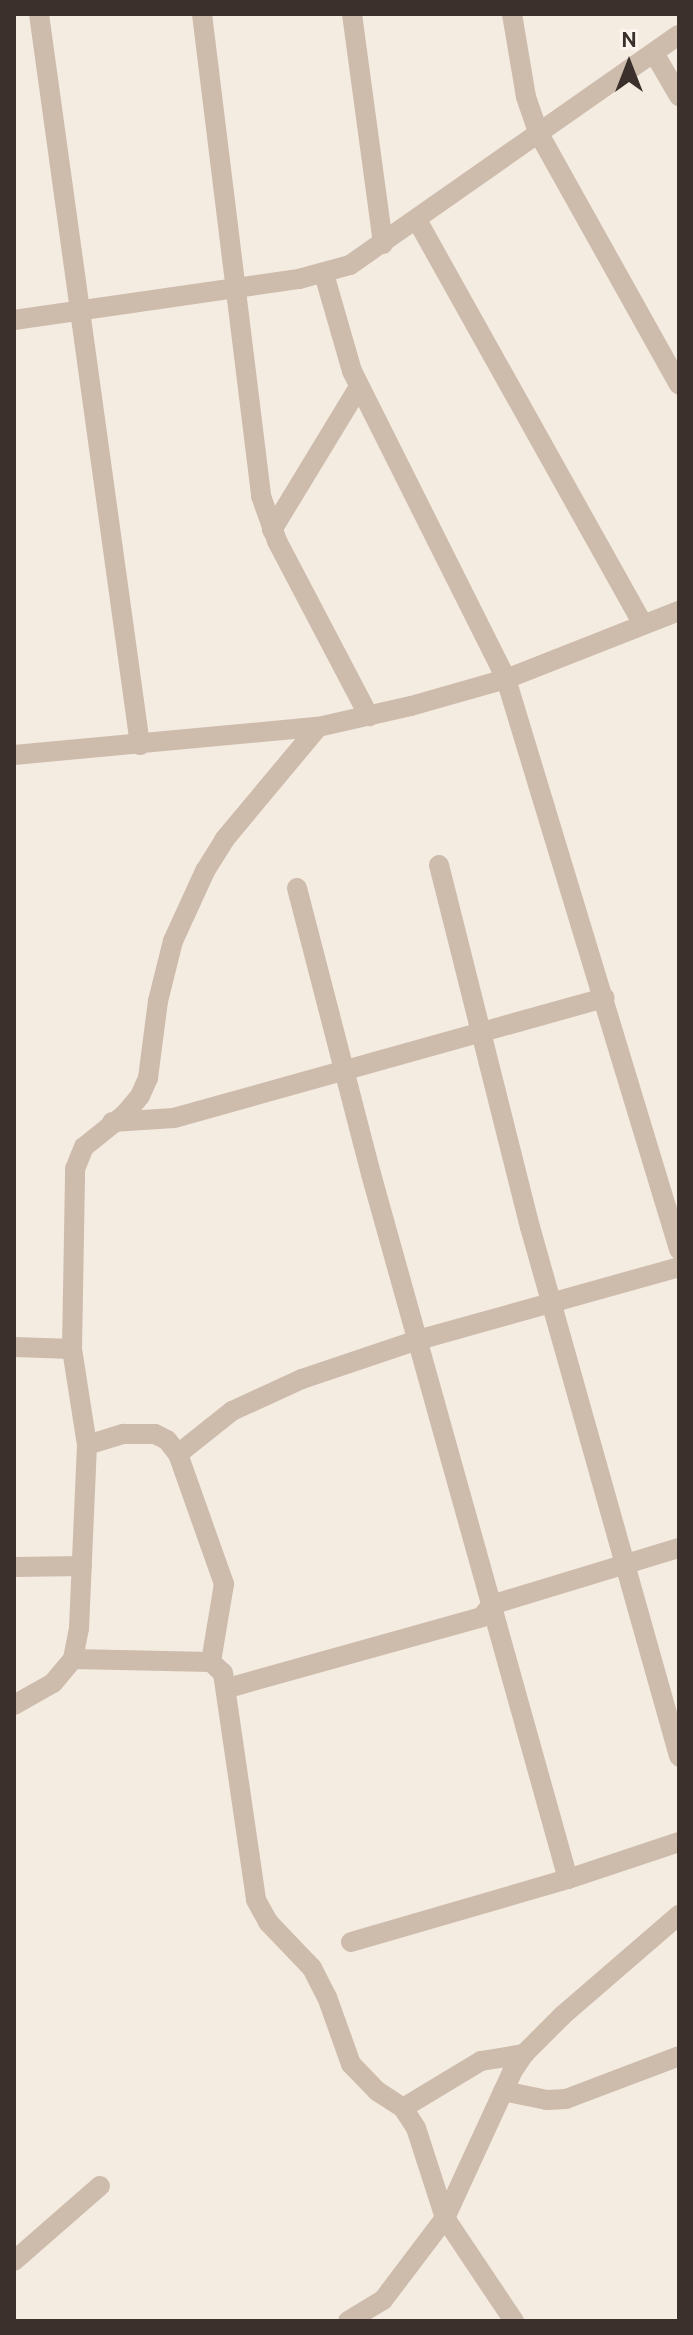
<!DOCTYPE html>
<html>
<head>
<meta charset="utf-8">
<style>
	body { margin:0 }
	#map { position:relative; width:693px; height:2335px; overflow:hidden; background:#f4ebe1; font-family:Cabin,sans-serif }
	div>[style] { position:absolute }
	.minor>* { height:20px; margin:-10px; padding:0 10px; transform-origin:10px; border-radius:10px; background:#cdbbac }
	span { translate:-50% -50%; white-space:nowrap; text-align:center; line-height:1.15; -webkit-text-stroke:7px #fbf5ee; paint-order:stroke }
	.frame { position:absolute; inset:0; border:16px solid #3b302b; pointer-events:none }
	.north { position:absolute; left:589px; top:24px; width:80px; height:80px; -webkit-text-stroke:6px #fbf5ee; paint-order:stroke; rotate:0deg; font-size:22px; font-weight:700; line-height:32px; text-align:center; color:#3b302b }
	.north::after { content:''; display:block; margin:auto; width:28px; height:36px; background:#3b302b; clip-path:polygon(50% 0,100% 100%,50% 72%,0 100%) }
</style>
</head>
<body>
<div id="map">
	<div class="minor">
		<i style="left:39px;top:14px;width:738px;rotate:82.13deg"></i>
		<i style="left:202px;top:14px;width:486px;rotate:83deg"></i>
		<i style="left:261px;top:496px;width:48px;rotate:70.4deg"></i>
		<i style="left:277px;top:541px;width:198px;rotate:62.3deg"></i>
		<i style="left:352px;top:14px;width:232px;rotate:82.3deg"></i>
		<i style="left:512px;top:14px;width:84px;rotate:80.4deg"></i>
		<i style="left:526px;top:97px;width:39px;rotate:71deg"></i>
		<i style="left:539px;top:134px;width:287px;rotate:60.8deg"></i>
		<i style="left:654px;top:53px;width:50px;rotate:59.8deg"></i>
		<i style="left:417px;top:220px;width:463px;rotate:60.8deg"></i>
		<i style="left:324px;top:274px;width:101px;rotate:73.9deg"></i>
		<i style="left:352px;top:371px;width:344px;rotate:63.4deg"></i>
		<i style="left:506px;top:679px;width:596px;rotate:73.12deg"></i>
		<i style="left:14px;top:320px;width:288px;rotate:-8.2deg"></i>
		<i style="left:299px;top:279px;width:53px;rotate:-15.4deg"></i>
		<i style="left:350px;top:265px;width:401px;rotate:-35deg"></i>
		<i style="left:272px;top:530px;width:167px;rotate:-58.7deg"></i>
		<i style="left:14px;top:755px;width:305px;rotate:-5.3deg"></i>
		<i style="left:318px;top:727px;width:95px;rotate:-12.7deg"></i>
		<i style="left:411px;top:706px;width:99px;rotate:-15.9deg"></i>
		<i style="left:506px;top:679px;width:186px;rotate:-21.5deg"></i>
		<i style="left:439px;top:865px;width:373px;rotate:75.9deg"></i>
		<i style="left:530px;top:1227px;width:550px;rotate:74.27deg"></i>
		<i style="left:297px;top:888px;width:295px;rotate:75.5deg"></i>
		<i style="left:371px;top:1174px;width:732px;rotate:74.39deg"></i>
		<i style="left:112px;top:1122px;width:62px;rotate:-3.7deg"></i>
		<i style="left:174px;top:1118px;width:447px;rotate:-15.6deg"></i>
		<i style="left:14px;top:1347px;width:58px;rotate:2deg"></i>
		<i style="left:87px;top:1445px;width:38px;rotate:-17deg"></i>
		<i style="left:123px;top:1434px;width:32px"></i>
		<i style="left:155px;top:1434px;width:13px;rotate:27deg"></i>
		<i style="left:167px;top:1440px;width:18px;rotate:52deg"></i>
		<i style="left:178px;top:1454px;width:138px;rotate:70.5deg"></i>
		<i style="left:224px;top:1584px;width:79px;rotate:99.5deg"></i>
		<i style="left:178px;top:1454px;width:69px;rotate:-38.5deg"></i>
		<i style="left:232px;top:1411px;width:77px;rotate:-24.6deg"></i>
		<i style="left:302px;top:1379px;width:122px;rotate:-18.6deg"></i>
		<i style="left:418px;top:1340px;width:271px;rotate:-15.6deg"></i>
		<i style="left:14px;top:1567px;width:68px;rotate:-0.8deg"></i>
		<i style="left:73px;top:1659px;width:138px;rotate:1.2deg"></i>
		<i style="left:211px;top:1662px;width:16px;rotate:43deg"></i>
		<i style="left:223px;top:1673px;width:229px;rotate:81.7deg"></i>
		<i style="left:256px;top:1900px;width:25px;rotate:61deg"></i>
		<i style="left:268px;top:1922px;width:64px;rotate:46.3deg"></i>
		<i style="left:312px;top:1968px;width:33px;rotate:63deg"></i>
		<i style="left:327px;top:1997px;width:71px;rotate:70.3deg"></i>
		<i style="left:351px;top:2064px;width:37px;rotate:46deg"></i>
		<i style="left:377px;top:2091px;width:31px;rotate:33deg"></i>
		<i style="left:403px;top:2108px;width:24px;rotate:57deg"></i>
		<i style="left:416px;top:2128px;width:95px;rotate:72.1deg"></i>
		<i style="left:445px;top:2218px;width:124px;rotate:56.2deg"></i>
		<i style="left:228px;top:1688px;width:264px;rotate:-15.6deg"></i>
		<i style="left:482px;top:1617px;width:15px;rotate:-53deg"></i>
		<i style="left:491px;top:1605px;width:196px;rotate:-16.9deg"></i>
		<i style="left:14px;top:1705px;width:45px;rotate:-29.4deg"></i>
		<i style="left:53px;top:1683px;width:31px;rotate:-50deg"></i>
		<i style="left:73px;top:1659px;width:32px;rotate:-79deg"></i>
		<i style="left:79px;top:1628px;width:183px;rotate:-87.5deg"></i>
		<i style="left:87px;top:1445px;width:97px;rotate:-98.9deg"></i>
		<i style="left:72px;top:1349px;width:180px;rotate:-89deg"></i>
		<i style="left:75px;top:1169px;width:24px;rotate:-68deg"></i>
		<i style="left:84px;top:1147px;width:53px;rotate:-38.8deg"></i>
		<i style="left:125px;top:1114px;width:23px;rotate:-50deg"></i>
		<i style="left:140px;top:1096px;width:20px;rotate:-66deg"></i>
		<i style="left:148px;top:1078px;width:78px;rotate:-82.6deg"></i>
		<i style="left:158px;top:1001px;width:62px;rotate:-76deg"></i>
		<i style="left:173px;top:941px;width:77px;rotate:-65.4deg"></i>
		<i style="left:205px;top:871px;width:36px;rotate:-58deg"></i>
		<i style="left:224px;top:840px;width:147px;rotate:-50.2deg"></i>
		<i style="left:351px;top:1942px;width:226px;rotate:-16.2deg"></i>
		<i style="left:568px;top:1879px;width:117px;rotate:-18.4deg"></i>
		<i style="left:503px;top:2091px;width:45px;rotate:11.6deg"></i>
		<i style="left:547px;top:2100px;width:19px;rotate:-3deg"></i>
		<i style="left:566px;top:2099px;width:121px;rotate:-20.8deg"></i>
		<i style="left:403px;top:2108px;width:91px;rotate:-31.1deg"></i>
		<i style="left:481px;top:2061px;width:44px;rotate:-9.2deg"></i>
		<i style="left:14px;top:2261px;width:114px;rotate:-41.1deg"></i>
		<i style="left:348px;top:2321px;width:41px;rotate:-31deg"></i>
		<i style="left:383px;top:2300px;width:103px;rotate:-52.9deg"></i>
		<i style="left:445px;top:2218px;width:161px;rotate:-65.3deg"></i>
		<i style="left:512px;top:2072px;width:22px;rotate:-56deg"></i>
		<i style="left:524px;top:2054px;width:55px;rotate:-45deg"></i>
		<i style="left:563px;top:2015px;width:153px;rotate:-40.8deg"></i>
	</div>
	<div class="frame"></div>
	<div class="north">N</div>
</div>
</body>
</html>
